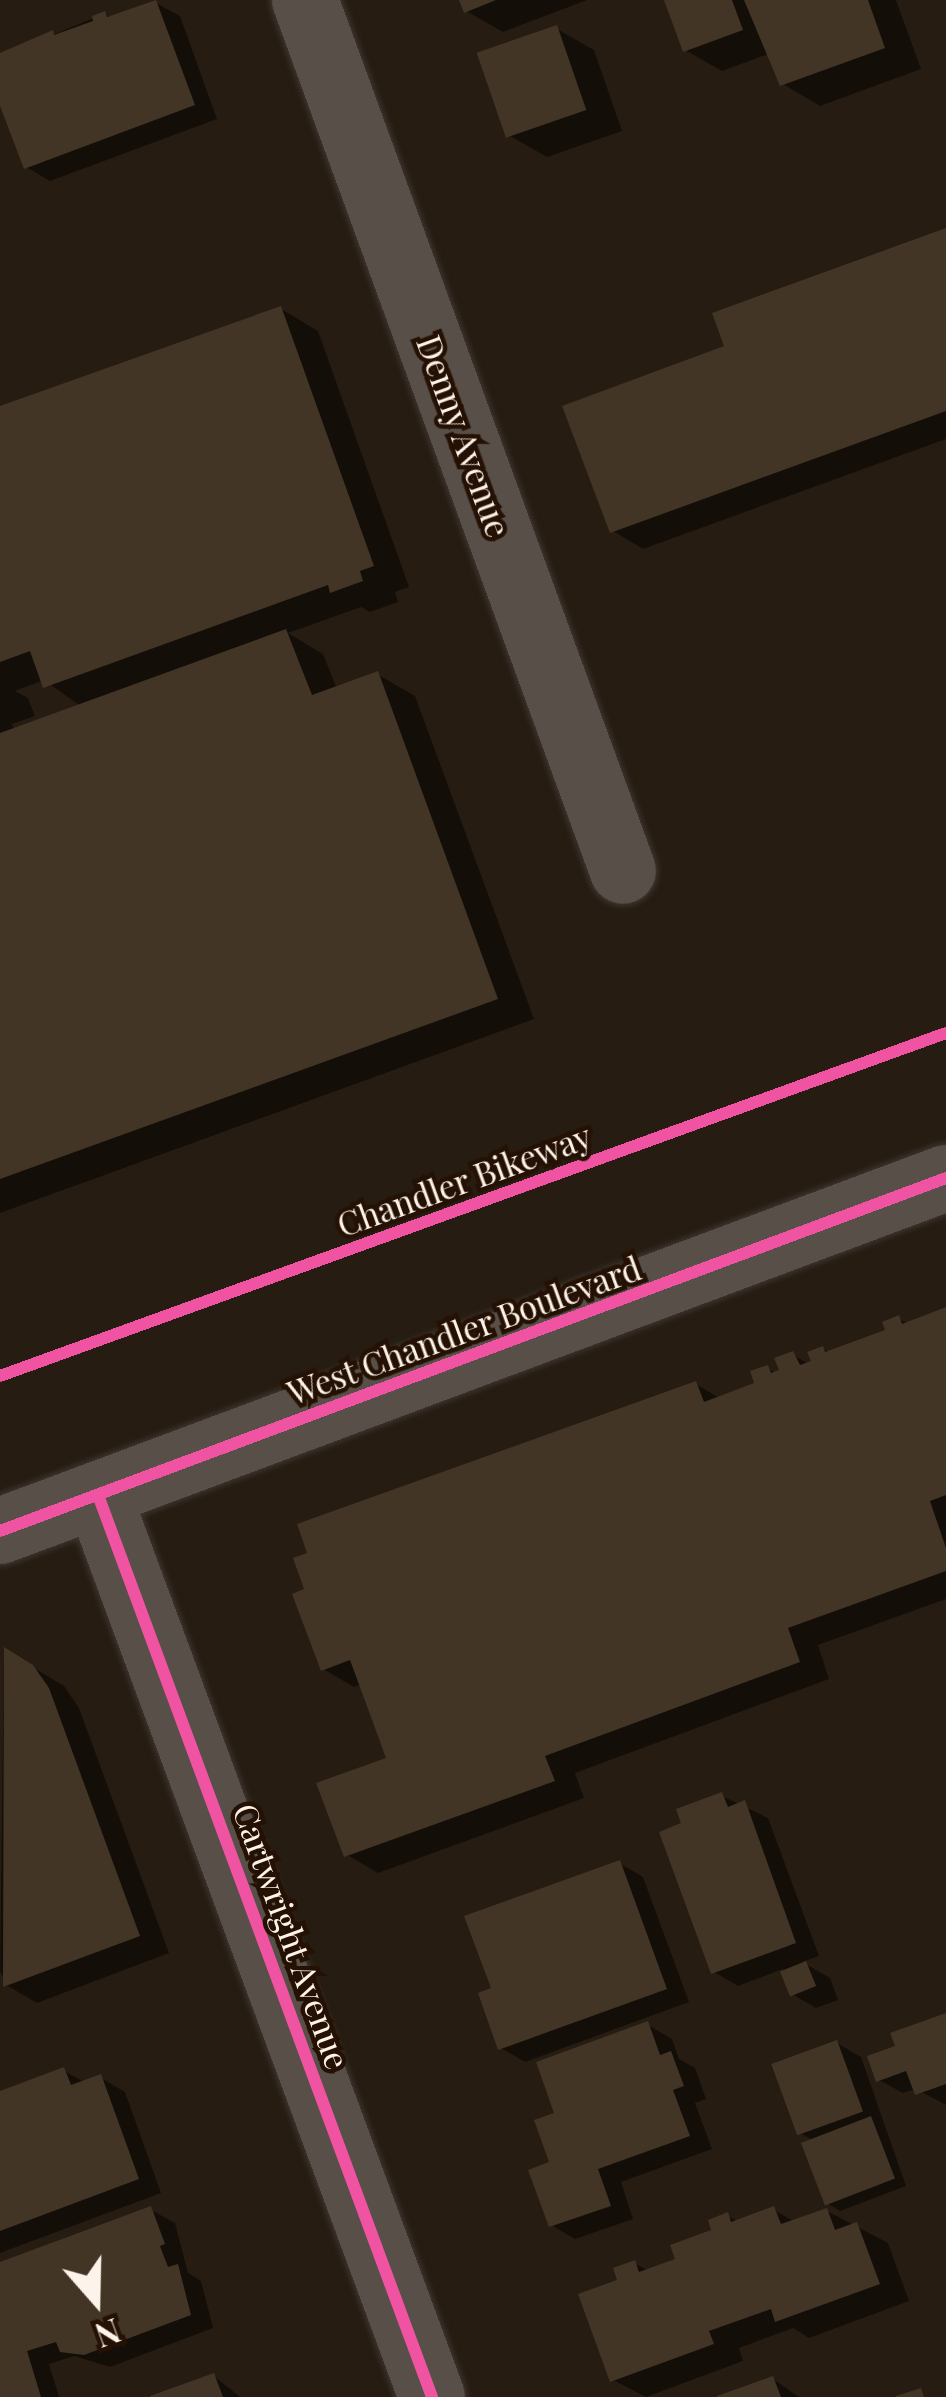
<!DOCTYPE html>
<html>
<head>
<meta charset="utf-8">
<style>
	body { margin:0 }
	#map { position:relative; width:946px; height:2397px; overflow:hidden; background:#261c12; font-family:"Playfair Display",serif }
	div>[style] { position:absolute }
	.shadow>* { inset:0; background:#0007 }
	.building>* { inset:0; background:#423526; transform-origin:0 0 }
	.roads { filter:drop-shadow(0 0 3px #3e3630) drop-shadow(0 0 3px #3e3630) }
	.minor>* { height:66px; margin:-33px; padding:0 33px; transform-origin:33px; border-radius:33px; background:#584f48 }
	.cycleway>* { height:12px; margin:-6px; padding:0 6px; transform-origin:6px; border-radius:6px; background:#f153a3 }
	span { translate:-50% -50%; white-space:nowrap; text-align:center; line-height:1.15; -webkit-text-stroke:9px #241103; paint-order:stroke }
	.street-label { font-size:33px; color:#fef3ea }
	.north { position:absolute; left:36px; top:2241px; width:120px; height:120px; -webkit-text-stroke:9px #241103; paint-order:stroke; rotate:160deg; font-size:33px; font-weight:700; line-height:48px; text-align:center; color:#fef3ea }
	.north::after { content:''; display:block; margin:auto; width:42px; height:54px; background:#fef3ea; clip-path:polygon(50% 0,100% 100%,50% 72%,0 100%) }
</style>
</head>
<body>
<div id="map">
	<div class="shadow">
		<i style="clip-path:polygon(462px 0,587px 0,503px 32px,466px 11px)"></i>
		<i style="clip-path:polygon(667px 0,896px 0,921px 69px,820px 106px,783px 84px,771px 53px,722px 71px,685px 50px)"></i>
		<i style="clip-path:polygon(156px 3px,180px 16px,217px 119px,50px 181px,26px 167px,0 97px,0 56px,104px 14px,112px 18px)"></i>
		<i style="clip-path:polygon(557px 29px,594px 50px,622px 131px,547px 157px,510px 136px)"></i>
		<i style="clip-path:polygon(946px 231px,946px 439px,643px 549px,613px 531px,727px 347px)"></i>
		<i style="clip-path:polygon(evenodd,281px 309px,318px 331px,409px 587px,395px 592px,398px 602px,370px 612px,361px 607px,288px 633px,323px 654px,337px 689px,377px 674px,415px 696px,534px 1019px,0 1213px,0 410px,281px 309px,44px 680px,82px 707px,14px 731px,12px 724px,35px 716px,28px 698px,15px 691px,44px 680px)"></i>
		<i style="clip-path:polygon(946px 1310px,946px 1599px,818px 1645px,829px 1679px,575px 1773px,584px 1798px,378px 1873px,347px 1855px,390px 1759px,362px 1684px,354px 1687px,323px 1669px,696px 1384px,721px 1399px,758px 1385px,767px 1368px,777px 1374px,793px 1355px,816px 1368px,823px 1349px,831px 1353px,889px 1332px,899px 1319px,909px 1324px)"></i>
		<i style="clip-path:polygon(4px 1650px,64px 1686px,79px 1708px,169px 1953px,37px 2003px,6px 1985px,0 1971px)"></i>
		<i style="clip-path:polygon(722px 1796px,768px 1818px,819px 1956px,802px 1962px,830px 1978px,838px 2000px,816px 2008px,792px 1994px,783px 1969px,738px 1986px,714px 1972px,685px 1825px)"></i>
		<i style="clip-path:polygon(619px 1863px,643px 1877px,689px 2002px,525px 2062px,501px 2048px,494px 1990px)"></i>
		<i style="clip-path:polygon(946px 2016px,946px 2105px,916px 2089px,903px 2093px,879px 2080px,899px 2048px)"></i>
		<i style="clip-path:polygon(648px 2025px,672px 2039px,679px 2059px,695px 2068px,706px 2099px,695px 2103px,712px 2149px,621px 2182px,633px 2219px,575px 2239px,551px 2225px,558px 2115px)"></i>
		<i style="clip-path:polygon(837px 2043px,861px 2057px,906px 2186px,840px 2211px,827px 2203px,814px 2141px,800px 2133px)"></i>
		<i style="clip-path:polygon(64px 2071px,86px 2083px,101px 2078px,125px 2092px,161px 2193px,0 2253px,0 2094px)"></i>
		<i style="clip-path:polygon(151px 2210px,175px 2223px,188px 2273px,201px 2281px,213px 2328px,110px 2367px,74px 2356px,49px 2364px,59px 2397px,0 2397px,0 2266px)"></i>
		<i style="clip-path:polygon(774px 2210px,795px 2222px,827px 2211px,888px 2243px,909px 2301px,809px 2338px,793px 2328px,739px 2348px,743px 2361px,646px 2397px,613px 2380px,621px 2282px,634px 2263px,649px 2271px,679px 2260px,727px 2216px,739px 2222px)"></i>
		<i style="clip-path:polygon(214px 2376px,240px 2397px,155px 2397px)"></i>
		<i style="clip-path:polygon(773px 2379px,799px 2397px,724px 2397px)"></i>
	</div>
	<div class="building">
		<i style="clip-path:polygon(156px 0,195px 105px,24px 169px,0 106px,0 53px,53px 30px,54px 35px,93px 21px,92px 16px,105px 11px,107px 17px)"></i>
		<i style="clip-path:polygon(459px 0,496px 0,464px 13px)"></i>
		<i style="clip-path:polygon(664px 0,732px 0,743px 30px,683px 52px)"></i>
		<i style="clip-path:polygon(744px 0,868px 0,885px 48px,780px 86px)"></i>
		<i style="left:557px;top:25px;width:90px;height:85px;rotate:71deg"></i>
		<i style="clip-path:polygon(946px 228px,946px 411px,610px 533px,562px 406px,724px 346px,712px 313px)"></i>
		<i style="clip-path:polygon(281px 306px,374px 566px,360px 571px,363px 581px,330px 593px,328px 585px,43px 688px,30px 651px,0 662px,0 406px)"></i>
		<i style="clip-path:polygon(286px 629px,312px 695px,378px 671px,498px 999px,0 1179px,0 733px)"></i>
		<i style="clip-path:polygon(946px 1307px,946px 1495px,930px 1501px,946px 1548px,946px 1571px,788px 1628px,800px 1662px,545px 1756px,555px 1781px,344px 1857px,316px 1783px,386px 1758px,350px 1660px,321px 1671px,292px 1594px,304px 1589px,293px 1558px,307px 1553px,297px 1524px,696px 1381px,704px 1402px,754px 1383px,750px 1371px,768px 1365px,771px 1373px,779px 1370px,774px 1358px,793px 1351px,800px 1365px,811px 1361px,807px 1352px,823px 1346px,825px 1352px,885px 1330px,882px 1322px,899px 1315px,902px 1324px)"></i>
		<i style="clip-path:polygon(4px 1647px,33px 1665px,49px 1688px,140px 1936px,3px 1987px)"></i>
		<i style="clip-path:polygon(722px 1792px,728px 1807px,745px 1800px,796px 1943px,711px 1974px,659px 1832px,681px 1823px,676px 1809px)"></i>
		<i style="clip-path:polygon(620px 1860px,667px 1989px,498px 2050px,478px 1993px,491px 1988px,464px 1916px)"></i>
		<i style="left:806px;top:1961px;width:27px;height:28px;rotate:68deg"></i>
		<i style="clip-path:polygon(946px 2013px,946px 2084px,915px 2095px,906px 2071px,876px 2082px,867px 2056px,895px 2046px,890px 2033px)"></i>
		<i style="clip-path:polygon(648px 2021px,660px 2055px,671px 2051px,684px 2086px,673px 2090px,690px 2136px,598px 2169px,611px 2206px,549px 2227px,528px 2170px,549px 2162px,534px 2120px,554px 2113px,536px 2062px)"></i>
		<i style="left:837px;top:2040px;width:76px;height:70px;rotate:70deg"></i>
		<i style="clip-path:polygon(64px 2067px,71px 2085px,101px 2074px,139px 2179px,0 2231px,0 2091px)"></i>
		<i style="left:871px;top:2116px;width:67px;height:75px;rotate:69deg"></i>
		<i style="clip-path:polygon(151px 2206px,165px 2244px,160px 2246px,168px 2267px,178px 2264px,191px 2315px,84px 2355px,60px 2352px,56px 2342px,27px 2351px,41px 2397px,0 2397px,0 2262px)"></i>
		<i style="clip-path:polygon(774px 2206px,781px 2224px,827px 2208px,835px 2230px,857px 2222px,880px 2284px,775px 2322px,771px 2309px,709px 2331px,714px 2344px,610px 2382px,578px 2294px,617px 2280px,613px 2268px,635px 2260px,639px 2272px,675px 2259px,670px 2245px,711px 2230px,708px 2220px,728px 2212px,731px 2222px)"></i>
		<i style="clip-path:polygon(214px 2373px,223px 2397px,150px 2397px,150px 2396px)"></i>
		<i style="clip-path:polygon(773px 2376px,781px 2397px,717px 2397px,717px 2396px)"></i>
		<i style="clip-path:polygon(921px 2388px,924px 2397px,896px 2397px,896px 2396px)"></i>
	</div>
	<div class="roads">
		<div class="minor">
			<i style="left:305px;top:0;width:927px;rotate:69.94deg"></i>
			<i style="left:98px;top:1495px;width:962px;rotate:69.68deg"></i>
			<i style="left:0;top:1531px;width:1010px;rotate:-20.46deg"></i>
		</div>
	</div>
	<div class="cycleway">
		<i style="left:0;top:1376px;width:1006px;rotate:-19.93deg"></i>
		<i style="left:98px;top:1495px;width:962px;rotate:69.68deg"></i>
		<i style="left:0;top:1531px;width:1010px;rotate:-20.46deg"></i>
	</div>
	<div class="street-label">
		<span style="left:464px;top:436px;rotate:70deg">Denny Avenue</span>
		<span style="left:464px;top:1180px;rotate:-20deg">Chandler Bikeway</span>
		<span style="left:464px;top:1330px;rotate:-20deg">West Chandler Boulevard</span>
		<span style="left:292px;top:1936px;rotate:70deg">Cartwright Avenue</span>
	</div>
	<div class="north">N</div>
</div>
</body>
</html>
